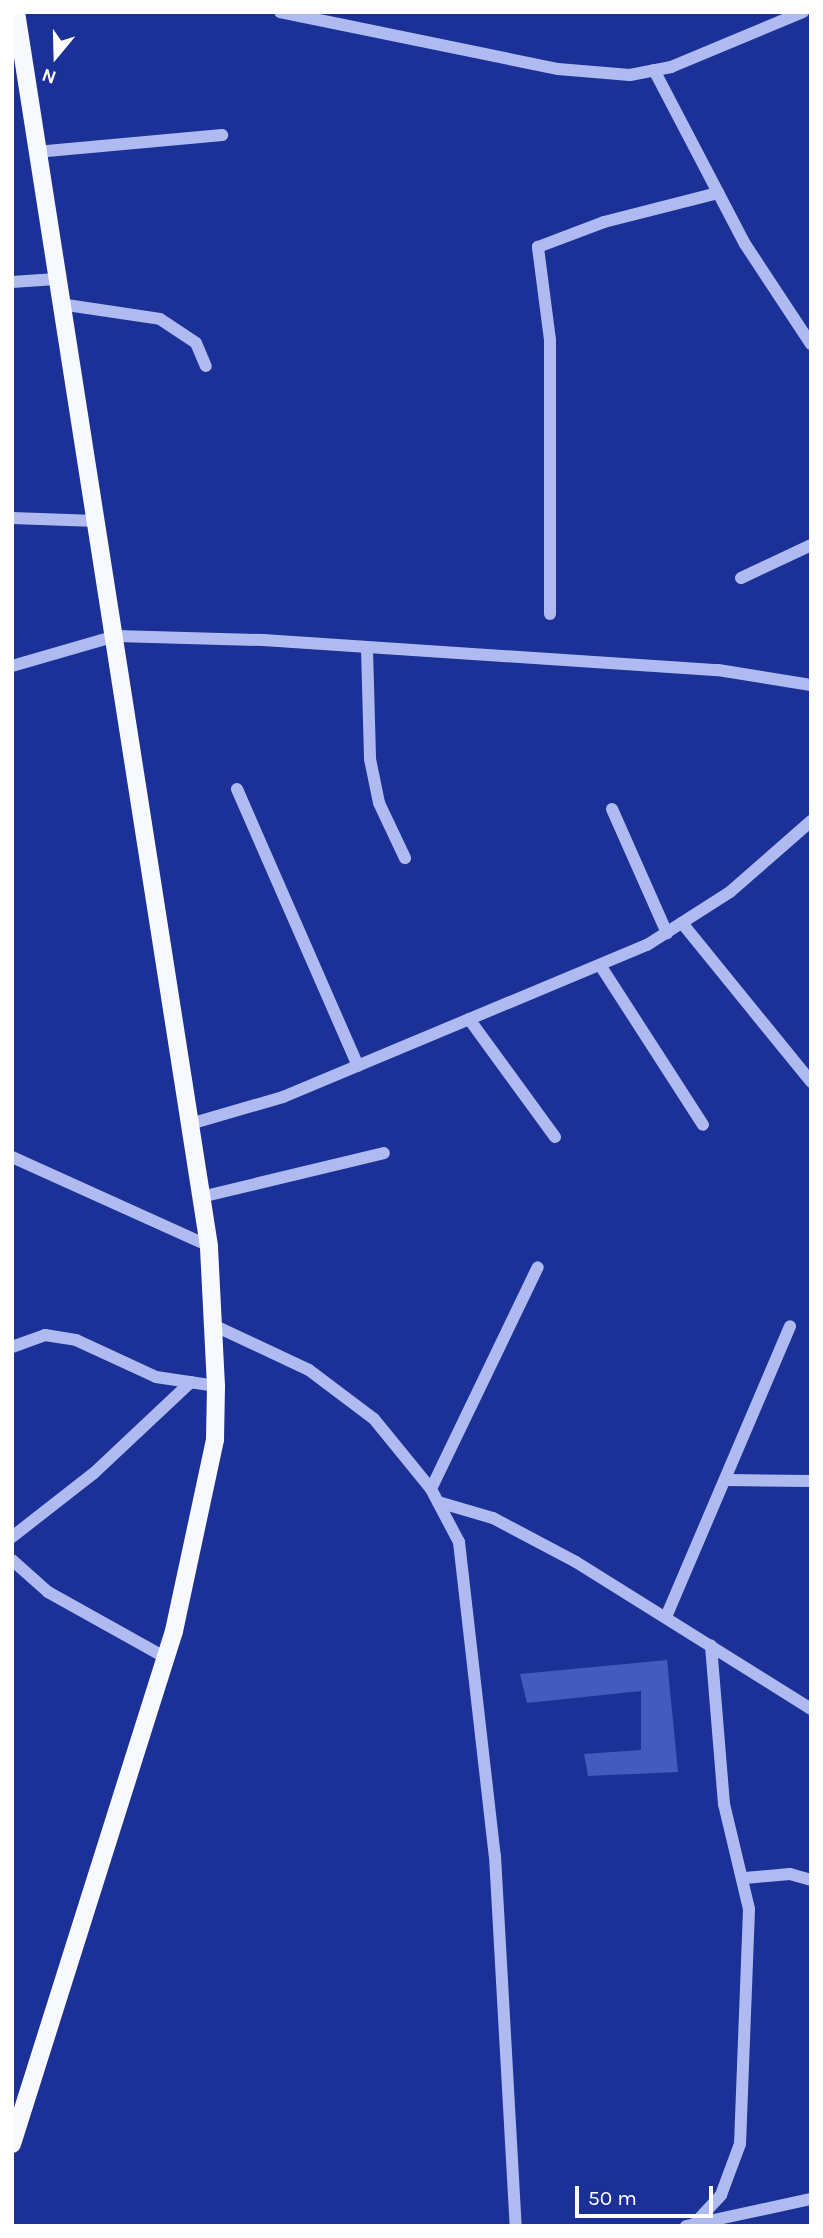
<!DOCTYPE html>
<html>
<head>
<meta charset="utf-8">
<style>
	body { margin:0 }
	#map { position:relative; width:823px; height:2238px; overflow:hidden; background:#1b3197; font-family:Karla,sans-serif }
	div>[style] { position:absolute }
	.building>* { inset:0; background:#445abe }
	.minor>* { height:12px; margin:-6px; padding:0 6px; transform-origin:6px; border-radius:6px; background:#afbbf0 }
	.major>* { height:18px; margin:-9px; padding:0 9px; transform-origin:9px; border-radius:9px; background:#f8f9ff }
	span { translate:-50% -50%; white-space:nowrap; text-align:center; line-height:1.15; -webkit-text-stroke:5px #1b3197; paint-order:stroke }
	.frame { position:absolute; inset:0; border:14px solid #fff; pointer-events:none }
	.north { position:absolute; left:21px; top:21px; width:70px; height:70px; -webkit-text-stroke:5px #1b3197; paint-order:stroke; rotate:199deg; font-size:19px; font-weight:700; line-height:28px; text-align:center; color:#fff }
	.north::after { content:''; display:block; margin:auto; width:24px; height:32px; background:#fff; clip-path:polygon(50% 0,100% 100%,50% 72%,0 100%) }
	.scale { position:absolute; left:575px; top:2186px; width:138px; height:32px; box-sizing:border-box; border:4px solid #fff; border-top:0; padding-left:9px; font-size:21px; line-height:24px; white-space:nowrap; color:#fff; -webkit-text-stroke:5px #1b3197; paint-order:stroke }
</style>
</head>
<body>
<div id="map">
	<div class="building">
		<i style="clip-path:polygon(667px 1660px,678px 1772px,588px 1776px,584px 1754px,641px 1750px,641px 1691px,527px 1703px,520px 1674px)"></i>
	</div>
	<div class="minor">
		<i style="left:280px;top:12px;width:284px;rotate:11.6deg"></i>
		<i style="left:558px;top:69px;width:72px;rotate:4.8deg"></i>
		<i style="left:630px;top:75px;width:42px;rotate:-11deg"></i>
		<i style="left:671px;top:67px;width:143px;rotate:-22.6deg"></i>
		<i style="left:654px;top:70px;width:196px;rotate:62.4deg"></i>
		<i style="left:745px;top:244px;width:120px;rotate:56.6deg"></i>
		<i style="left:36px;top:152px;width:187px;rotate:-5.2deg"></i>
		<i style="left:12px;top:282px;width:44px;rotate:-3.9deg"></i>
		<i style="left:60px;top:304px;width:101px;rotate:8.5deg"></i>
		<i style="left:160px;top:319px;width:43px;rotate:33.7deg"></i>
		<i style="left:196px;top:343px;width:25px;rotate:67deg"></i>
		<i style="left:12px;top:518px;width:84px;rotate:2deg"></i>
		<i style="left:741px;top:578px;width:77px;rotate:-25.2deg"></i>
		<i style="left:550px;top:614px;width:274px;rotate:-90deg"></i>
		<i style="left:550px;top:340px;width:94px;rotate:-97.4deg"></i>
		<i style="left:538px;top:247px;width:71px;rotate:-20.7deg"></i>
		<i style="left:604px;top:222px;width:118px;rotate:-14.3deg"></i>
		<i style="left:367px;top:649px;width:110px;rotate:88.4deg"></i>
		<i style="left:370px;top:759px;width:45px;rotate:78.4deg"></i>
		<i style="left:379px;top:803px;width:61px;rotate:64.7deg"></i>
		<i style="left:12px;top:666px;width:108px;rotate:-16.1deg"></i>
		<i style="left:116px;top:636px;width:147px;rotate:1.6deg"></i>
		<i style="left:263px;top:640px;width:456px;rotate:3.8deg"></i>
		<i style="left:718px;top:670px;width:94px;rotate:9.2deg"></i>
		<i style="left:237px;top:789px;width:302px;rotate:66.4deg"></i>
		<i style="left:612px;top:809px;width:136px;rotate:66.1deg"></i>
		<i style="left:682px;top:923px;width:205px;rotate:50.9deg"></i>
		<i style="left:600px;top:965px;width:190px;rotate:57.2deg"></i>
		<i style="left:469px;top:1019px;width:146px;rotate:53.9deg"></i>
		<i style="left:190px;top:1124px;width:97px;rotate:-16.2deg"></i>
		<i style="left:283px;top:1097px;width:394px;rotate:-22.7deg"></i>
		<i style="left:647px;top:945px;width:98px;rotate:-32.6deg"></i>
		<i style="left:730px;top:892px;width:108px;rotate:-41.2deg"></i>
		<i style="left:12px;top:1157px;width:216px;rotate:24.3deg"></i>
		<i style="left:201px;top:1197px;width:188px;rotate:-13.5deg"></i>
		<i style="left:213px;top:1325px;width:106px;rotate:25.1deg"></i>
		<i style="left:309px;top:1370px;width:81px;rotate:37deg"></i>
		<i style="left:374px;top:1419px;width:90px;rotate:50.8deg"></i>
		<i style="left:431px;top:1489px;width:60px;rotate:62.2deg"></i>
		<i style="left:459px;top:1542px;width:316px;rotate:83.5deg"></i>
		<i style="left:495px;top:1856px;width:371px;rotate:86.8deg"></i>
		<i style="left:12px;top:1347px;width:35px;rotate:-20deg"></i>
		<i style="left:45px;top:1335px;width:31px;rotate:9deg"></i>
		<i style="left:76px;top:1340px;width:88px;rotate:24.8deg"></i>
		<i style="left:156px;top:1377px;width:61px;rotate:8.5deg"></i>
		<i style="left:725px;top:1480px;width:86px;rotate:0.7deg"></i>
		<i style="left:431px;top:1489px;width:246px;rotate:-64.3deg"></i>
		<i style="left:438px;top:1502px;width:57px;rotate:16.2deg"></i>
		<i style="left:493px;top:1518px;width:94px;rotate:27.9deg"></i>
		<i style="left:576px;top:1562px;width:277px;rotate:32deg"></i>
		<i style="left:12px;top:1537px;width:104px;rotate:-38deg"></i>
		<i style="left:94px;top:1473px;width:133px;rotate:-43.2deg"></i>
		<i style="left:12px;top:1560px;width:48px;rotate:41.6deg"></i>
		<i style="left:48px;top:1592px;width:135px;rotate:29.2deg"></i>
		<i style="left:666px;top:1617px;width:316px;rotate:-66.9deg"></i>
		<i style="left:745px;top:1878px;width:45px;rotate:-5.1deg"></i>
		<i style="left:790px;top:1874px;width:22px;rotate:16deg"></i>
		<i style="left:696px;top:2222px;width:37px;rotate:-47deg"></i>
		<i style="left:721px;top:2195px;width:54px;rotate:-69.6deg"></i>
		<i style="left:740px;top:2144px;width:235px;rotate:-87.8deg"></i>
		<i style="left:749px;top:1909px;width:108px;rotate:-103.4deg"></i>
		<i style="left:724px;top:1804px;width:159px;rotate:-94.7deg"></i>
		<i style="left:686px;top:2226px;width:128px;rotate:-12.2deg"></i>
	</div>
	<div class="major">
		<i style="left:12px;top:2144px;width:538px;rotate:-72.47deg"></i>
		<i style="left:174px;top:1631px;width:196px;rotate:-77.9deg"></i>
		<i style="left:215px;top:1439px;width:53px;rotate:-88.9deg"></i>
		<i style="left:216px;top:1386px;width:140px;rotate:-92.9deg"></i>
		<i style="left:209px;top:1246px;width:1249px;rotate:-98.89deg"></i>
	</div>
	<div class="frame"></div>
	<div class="north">N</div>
	<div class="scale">50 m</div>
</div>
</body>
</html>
